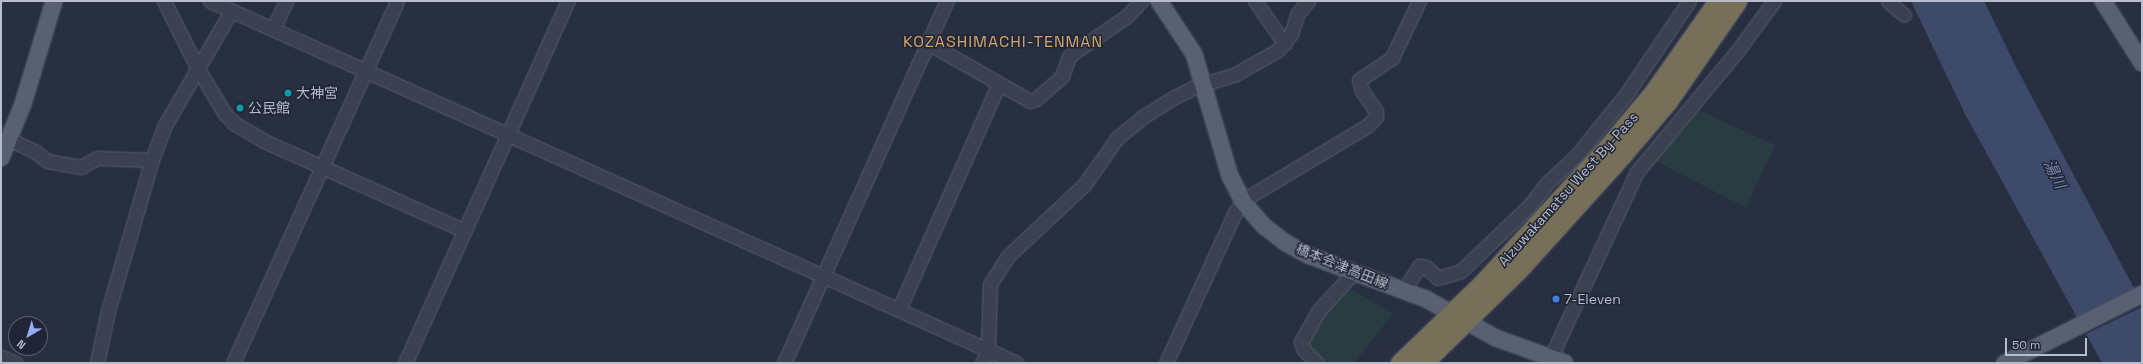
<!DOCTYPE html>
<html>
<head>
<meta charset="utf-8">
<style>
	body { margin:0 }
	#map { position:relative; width:2143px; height:364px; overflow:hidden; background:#272f41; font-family:"Space Grotesk","Noto Sans JP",sans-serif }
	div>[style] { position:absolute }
	.green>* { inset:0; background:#293c42 }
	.water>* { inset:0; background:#3d4a69 }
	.pier>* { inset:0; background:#272f41 }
	.roads { filter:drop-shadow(0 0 1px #595f6e) drop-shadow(0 0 1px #595f6e) }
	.minor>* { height:13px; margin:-6.5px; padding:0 6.5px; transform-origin:6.5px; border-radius:6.5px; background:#3b4151 }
	.major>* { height:16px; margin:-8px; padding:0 8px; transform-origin:8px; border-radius:8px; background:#596071 }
	.highway>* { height:19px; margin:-9.5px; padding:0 9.5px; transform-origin:9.5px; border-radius:9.5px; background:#776f58 }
	.dots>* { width:11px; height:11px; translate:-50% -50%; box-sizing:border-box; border:2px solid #202636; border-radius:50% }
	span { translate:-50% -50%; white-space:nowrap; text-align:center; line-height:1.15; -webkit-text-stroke:3px #202636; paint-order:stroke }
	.poi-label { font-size:14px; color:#b8bdcb }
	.left { translate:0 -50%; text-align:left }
	.street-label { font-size:14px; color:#b8bdcb }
	.water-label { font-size:15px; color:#808eb2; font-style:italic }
	.quarter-label { font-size:16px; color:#d4a56a; letter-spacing:1px }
	.frame { position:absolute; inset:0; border:2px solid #b8bdcb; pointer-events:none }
	.north { position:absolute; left:8px; top:316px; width:40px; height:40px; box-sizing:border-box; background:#202636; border:1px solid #5d6272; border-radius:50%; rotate:218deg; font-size:11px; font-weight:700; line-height:16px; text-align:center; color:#b8bdcb }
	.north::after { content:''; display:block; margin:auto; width:14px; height:18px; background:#92acf6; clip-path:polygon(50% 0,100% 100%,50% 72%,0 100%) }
	.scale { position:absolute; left:2005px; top:338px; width:82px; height:18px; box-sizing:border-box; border:2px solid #b8bdcb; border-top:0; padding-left:5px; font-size:12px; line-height:14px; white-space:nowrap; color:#b8bdcb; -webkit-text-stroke:3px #202636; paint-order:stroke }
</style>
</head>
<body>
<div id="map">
	<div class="green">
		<i style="clip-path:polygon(1698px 110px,1775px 145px,1746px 208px,1652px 159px)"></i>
		<i style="clip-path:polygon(1349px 288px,1393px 314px,1354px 363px,1320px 363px,1309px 353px,1307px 340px,1329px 302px)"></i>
	</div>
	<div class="water">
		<i style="clip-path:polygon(1911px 1px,1984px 1px,2017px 69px,2142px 303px,2142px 363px,2102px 363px,1965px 114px)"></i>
	</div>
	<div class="pier">
		<i style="clip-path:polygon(2136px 287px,2142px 299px,2142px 307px,2084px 335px,2075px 318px)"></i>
	</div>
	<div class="roads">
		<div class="minor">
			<i style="left:164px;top:1px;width:76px;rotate:63.4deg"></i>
			<i style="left:198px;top:69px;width:52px;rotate:59deg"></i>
			<i style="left:225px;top:114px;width:14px;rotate:45deg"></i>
			<i style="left:235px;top:124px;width:34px;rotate:30deg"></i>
			<i style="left:264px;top:141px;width:220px;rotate:24.1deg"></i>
			<i style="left:210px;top:1px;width:884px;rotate:24.16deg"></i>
			<i style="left:1255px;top:1px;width:52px;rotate:55.1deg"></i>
			<i style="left:1888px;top:1px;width:21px;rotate:41deg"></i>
			<i style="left:273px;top:29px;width:31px;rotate:-65deg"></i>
			<i style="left:928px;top:43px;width:117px;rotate:29.6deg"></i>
			<i style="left:1030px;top:101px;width:6px;rotate:-18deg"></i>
			<i style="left:1036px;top:99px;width:35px;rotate:-41deg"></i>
			<i style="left:1062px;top:76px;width:20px;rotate:-70deg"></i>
			<i style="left:1069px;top:57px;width:6px;rotate:-45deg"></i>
			<i style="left:1073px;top:53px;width:65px;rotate:-34.4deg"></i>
			<i style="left:1127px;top:16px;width:21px;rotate:-47deg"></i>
			<i style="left:1px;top:135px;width:39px;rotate:26deg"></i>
			<i style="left:36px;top:152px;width:14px;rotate:39deg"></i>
			<i style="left:47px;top:161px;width:35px;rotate:10deg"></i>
			<i style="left:81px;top:167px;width:18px;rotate:-29deg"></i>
			<i style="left:97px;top:158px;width:55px;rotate:2.1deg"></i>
			<i style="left:1403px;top:291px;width:30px;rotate:-57deg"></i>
			<i style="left:1419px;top:266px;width:7px;rotate:8deg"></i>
			<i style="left:1426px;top:267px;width:16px;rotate:43deg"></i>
			<i style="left:1438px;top:278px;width:24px;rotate:-17deg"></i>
			<i style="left:1461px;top:271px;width:94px;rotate:-43.7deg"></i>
			<i style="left:1529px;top:206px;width:29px;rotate:-52deg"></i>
			<i style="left:1547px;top:183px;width:40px;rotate:-43deg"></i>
			<i style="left:1576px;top:156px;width:81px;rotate:-51deg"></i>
			<i style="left:1627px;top:93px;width:111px;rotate:-56deg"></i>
			<i style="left:899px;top:309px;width:247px;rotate:-66.1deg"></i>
			<i style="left:1px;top:357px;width:16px;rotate:22deg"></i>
			<i style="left:97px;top:363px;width:53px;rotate:-78.1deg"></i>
			<i style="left:108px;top:311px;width:157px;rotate:-73.8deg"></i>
			<i style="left:152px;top:160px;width:37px;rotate:-70deg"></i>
			<i style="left:165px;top:125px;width:132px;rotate:-59.9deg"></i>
			<i style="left:233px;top:363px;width:397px;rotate:-65.6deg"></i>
			<i style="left:405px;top:363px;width:397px;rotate:-65.8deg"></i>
			<i style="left:784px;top:363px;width:397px;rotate:-65.8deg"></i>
			<i style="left:982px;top:363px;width:14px;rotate:-65deg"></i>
			<i style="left:988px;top:350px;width:66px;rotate:-88.3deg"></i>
			<i style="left:990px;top:284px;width:33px;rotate:-57deg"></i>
			<i style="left:1008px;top:256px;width:104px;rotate:-43.1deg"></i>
			<i style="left:1084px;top:185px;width:57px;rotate:-54.9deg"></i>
			<i style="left:1117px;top:138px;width:35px;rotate:-39deg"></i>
			<i style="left:1144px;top:116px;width:36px;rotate:-32deg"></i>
			<i style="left:1175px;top:97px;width:25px;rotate:-27deg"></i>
			<i style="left:1197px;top:86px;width:39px;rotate:-17deg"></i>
			<i style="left:1234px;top:75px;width:51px;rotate:-29.6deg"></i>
			<i style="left:1278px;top:50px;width:21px;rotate:-51deg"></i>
			<i style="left:1291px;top:34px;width:22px;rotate:-72deg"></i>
			<i style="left:1298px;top:13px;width:16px;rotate:-50deg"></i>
			<i style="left:1166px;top:363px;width:168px;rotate:-65.4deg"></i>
			<i style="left:1236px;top:210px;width:20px;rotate:-45deg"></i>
			<i style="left:1250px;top:196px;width:136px;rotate:-30.9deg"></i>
			<i style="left:1367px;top:126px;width:13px;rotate:-45deg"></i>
			<i style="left:1376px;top:117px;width:6px;rotate:-90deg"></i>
			<i style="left:1376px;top:111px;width:24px;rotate:-125deg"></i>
			<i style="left:1362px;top:91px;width:11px;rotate:-105deg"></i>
			<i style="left:1359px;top:80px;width:40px;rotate:-34deg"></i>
			<i style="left:1392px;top:58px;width:63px;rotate:-64.7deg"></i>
			<i style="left:1317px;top:363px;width:18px;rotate:-135deg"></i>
			<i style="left:1304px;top:350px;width:9px;rotate:-111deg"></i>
			<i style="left:1301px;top:342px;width:35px;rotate:-61deg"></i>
			<i style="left:1318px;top:311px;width:53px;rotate:-47.3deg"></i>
			<i style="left:1548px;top:363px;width:209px;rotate:-65.1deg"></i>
			<i style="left:1636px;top:173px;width:160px;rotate:-50.3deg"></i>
			<i style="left:1738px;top:50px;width:61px;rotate:-53.7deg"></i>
		</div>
		<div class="major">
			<i style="left:1159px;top:1px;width:64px;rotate:56.6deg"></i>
			<i style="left:1194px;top:54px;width:127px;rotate:73.6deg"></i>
			<i style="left:1230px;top:176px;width:29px;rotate:63deg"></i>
			<i style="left:1243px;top:202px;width:32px;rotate:49deg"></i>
			<i style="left:1264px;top:226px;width:28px;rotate:38deg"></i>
			<i style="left:1286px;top:243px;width:25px;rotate:29deg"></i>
			<i style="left:1308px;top:255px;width:126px;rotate:20.4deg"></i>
			<i style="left:1426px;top:299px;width:80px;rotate:29.1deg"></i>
			<i style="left:1496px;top:338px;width:73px;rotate:19.9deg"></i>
			<i style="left:2103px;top:1px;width:73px;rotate:57.8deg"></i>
			<i style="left:1px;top:158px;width:58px;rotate:-67.8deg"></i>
			<i style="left:23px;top:104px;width:108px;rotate:-73.2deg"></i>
			<i style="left:2005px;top:363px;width:153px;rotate:-26.7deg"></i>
		</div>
		<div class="highway">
			<i style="left:1400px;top:363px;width:114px;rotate:-43.9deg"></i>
			<i style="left:1482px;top:284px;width:185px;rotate:-47.4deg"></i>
			<i style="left:1607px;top:148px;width:73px;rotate:-50deg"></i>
			<i style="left:1654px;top:92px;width:111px;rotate:-54.9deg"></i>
			<i style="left:1423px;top:363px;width:134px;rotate:-44.4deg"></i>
			<i style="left:1519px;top:269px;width:152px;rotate:-47.9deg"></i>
			<i style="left:1621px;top:156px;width:71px;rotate:-49.6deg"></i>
			<i style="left:1667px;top:102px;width:123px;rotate:-55.3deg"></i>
		</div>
	</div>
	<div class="dots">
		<i style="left:288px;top:93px;background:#0f9aa8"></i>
		<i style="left:240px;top:108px;background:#0f9aa8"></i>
		<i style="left:1556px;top:299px;background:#3f7fe0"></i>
	</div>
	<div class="poi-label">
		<span class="left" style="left:296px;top:93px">大神宮</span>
		<span class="left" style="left:248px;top:108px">公民館</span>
		<span class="left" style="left:1564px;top:299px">7-Eleven</span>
	</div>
	<div class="street-label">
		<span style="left:1568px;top:189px;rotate:-48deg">Aizuwakamatsu West By-Pass</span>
		<span style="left:1342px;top:266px;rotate:22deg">橋本会津高田線</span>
	</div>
	<div class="water-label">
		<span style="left:2055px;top:174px;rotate:64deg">湯川</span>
	</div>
	<div class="quarter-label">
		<span style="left:1003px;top:42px">KOZASHIMACHI-TENMAN</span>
	</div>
	<div class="frame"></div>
	<div class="north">N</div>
	<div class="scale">50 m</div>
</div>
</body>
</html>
